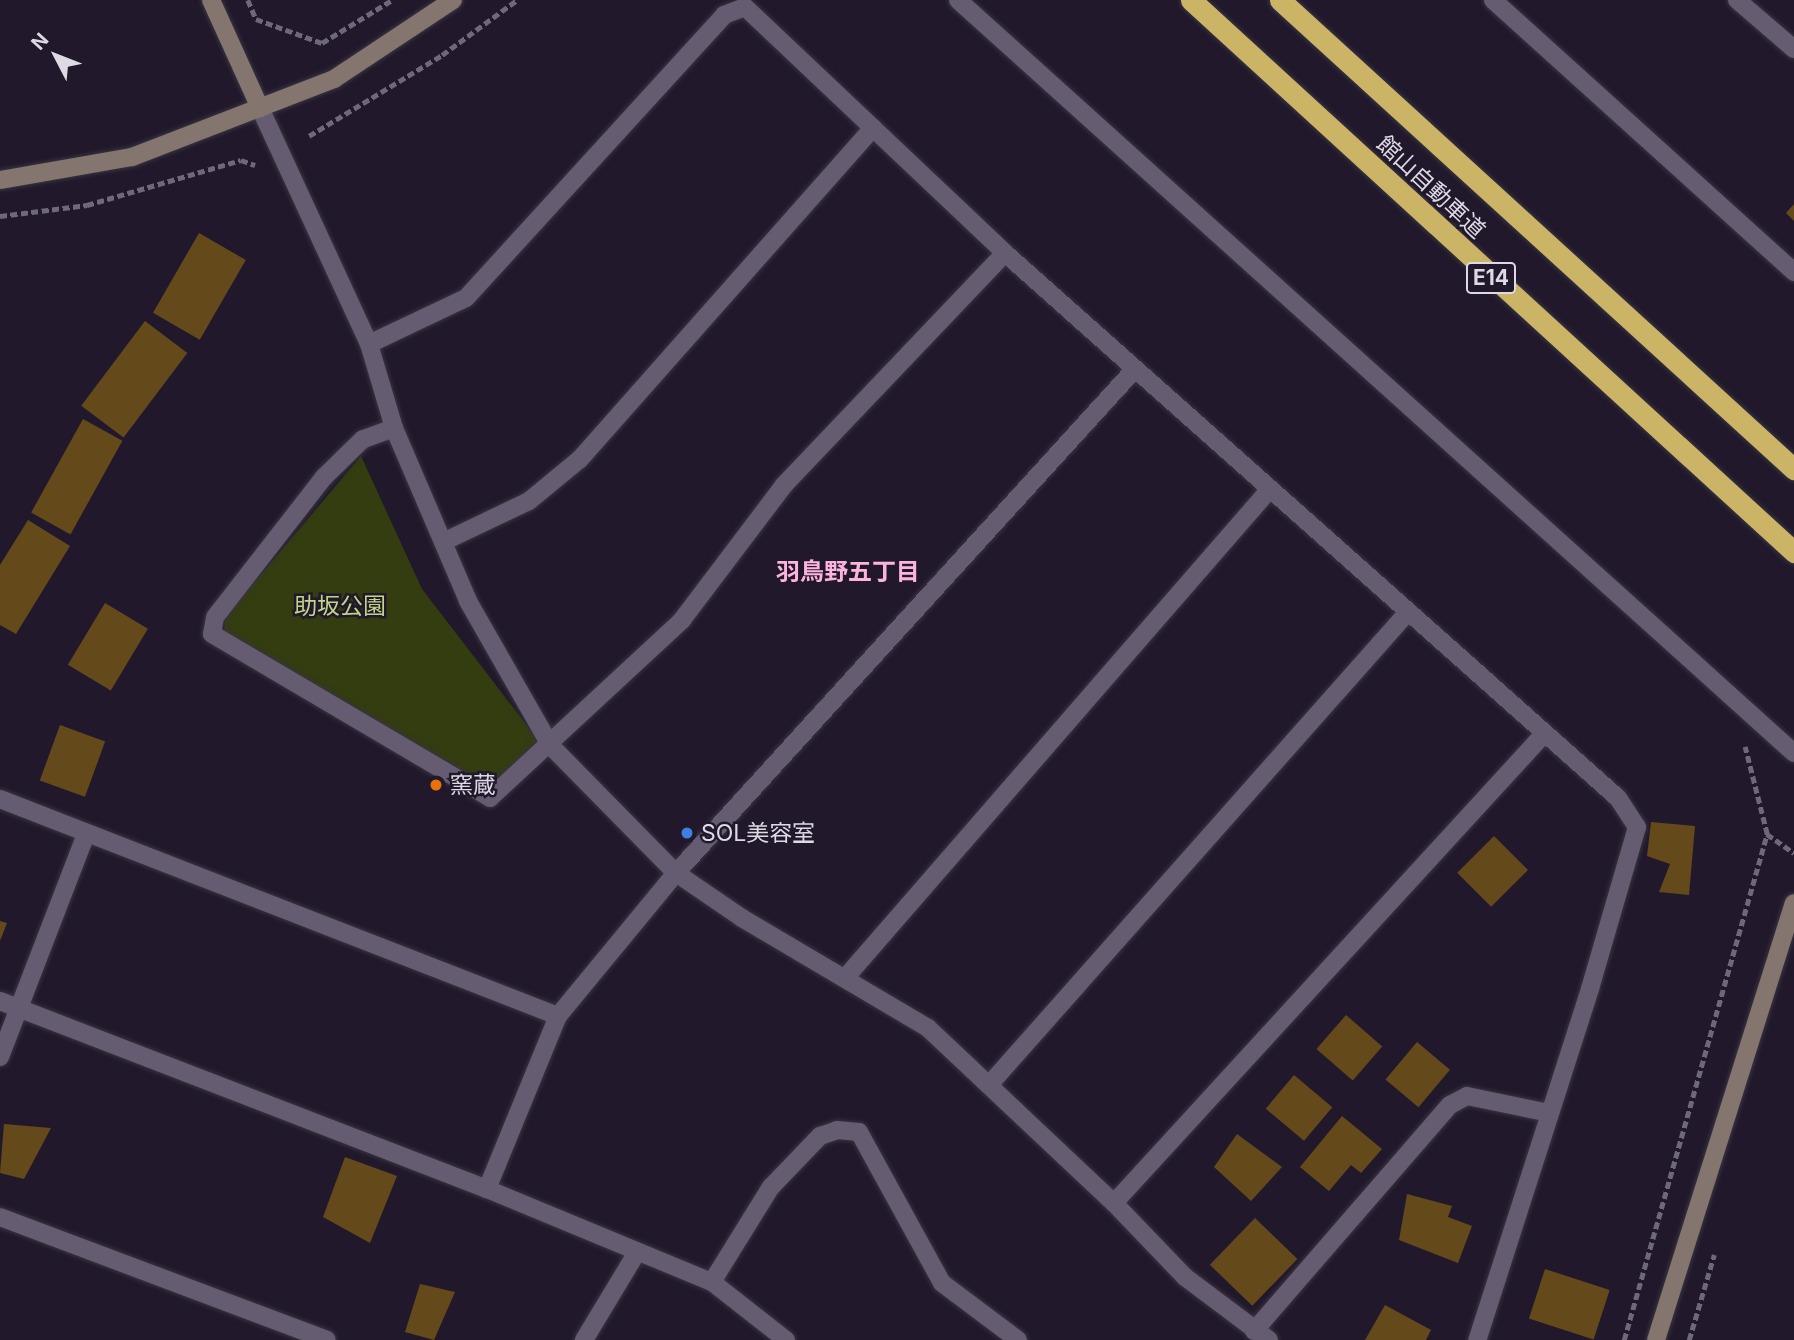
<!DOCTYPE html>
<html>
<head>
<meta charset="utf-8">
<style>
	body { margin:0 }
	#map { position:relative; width:1794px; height:1340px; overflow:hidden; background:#21192b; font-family:Inter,"Noto Sans JP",sans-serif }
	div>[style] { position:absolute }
	.green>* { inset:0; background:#333d0f }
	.building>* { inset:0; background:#644a1b; transform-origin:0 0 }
	.path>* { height:4.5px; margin-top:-2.25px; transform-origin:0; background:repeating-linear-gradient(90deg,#6f6878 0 7px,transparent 0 10.5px) }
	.roads { filter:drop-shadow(0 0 2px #393341) drop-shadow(0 0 2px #393341) }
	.street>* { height:18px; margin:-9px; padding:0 9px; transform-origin:9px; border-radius:9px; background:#655c71 }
	.secondary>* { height:18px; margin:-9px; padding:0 9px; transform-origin:9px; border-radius:9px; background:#84766e }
	.highway>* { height:21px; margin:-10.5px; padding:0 10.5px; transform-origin:10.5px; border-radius:10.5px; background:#ccb466 }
	.dots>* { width:19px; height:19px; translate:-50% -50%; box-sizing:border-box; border:4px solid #21192b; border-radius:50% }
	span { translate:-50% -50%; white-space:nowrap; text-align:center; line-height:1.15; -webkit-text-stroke:5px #21192b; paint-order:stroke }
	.shield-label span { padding:2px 5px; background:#21192b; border:2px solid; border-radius:5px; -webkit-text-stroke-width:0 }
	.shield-label { font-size:21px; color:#ddd9e5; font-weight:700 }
	.street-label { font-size:23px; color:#ddd9e5 }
	.park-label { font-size:23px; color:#c1d589 }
	.poi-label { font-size:23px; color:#ddd9e5 }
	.left { translate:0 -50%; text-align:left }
	.neighbourhood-label { font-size:24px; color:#fcb4df; font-weight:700 }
	.north { position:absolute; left:21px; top:21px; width:70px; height:70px; -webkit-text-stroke:5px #21192b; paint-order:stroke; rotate:312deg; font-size:19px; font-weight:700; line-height:28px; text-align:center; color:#ddd9e5 }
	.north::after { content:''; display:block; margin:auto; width:24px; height:32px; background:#ddd9e5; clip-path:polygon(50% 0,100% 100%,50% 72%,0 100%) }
</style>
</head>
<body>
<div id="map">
	<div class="green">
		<i style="clip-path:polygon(361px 456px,422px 589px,542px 745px,490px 790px,224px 631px,225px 617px)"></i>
	</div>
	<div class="building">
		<i style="clip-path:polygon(1794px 204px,1794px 221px,1786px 213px)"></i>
		<i style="left:199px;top:233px;width:54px;height:92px;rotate:30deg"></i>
		<i style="left:145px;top:321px;width:53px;height:106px;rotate:37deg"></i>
		<i style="left:83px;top:419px;width:45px;height:107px;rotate:29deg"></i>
		<i style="clip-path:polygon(28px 520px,70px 546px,16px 634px,0 625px,0 565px)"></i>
		<i style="left:105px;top:603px;width:50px;height:72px;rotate:31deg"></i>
		<i style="left:60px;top:725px;width:48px;height:59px;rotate:20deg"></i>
		<i style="clip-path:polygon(1651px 822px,1695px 826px,1689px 895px,1659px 892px,1670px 864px,1647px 856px)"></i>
		<i style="left:1494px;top:836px;width:48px;height:52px;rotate:45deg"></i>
		<i style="clip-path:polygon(0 921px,7px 923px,0 941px)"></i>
		<i style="left:1346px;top:1015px;width:48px;height:45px;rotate:41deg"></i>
		<i style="left:1417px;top:1042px;width:43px;height:49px;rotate:40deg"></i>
		<i style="left:1294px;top:1075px;width:50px;height:44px;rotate:40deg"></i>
		<i style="clip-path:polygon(1342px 1116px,1382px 1149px,1361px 1173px,1351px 1165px,1329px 1191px,1300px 1167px)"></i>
		<i style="clip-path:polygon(4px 1124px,51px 1128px,24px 1179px,0 1173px)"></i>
		<i style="clip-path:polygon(1237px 1134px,1282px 1167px,1251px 1201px,1214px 1167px)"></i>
		<i style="clip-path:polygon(345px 1157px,397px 1176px,370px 1243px,323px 1217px)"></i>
		<i style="clip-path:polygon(1407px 1194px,1452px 1206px,1448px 1217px,1472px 1226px,1458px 1263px,1399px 1240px)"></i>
		<i style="left:1255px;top:1218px;width:59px;height:65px;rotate:44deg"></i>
		<i style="left:1545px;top:1269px;width:68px;height:52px;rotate:18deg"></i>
		<i style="clip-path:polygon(420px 1284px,455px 1292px,434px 1340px,405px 1332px)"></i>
		<i style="clip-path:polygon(1385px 1305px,1431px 1330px,1426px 1340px,1365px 1340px)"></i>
	</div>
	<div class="path">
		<i style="left:248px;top:0;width:21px;rotate:67deg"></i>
		<i style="left:256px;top:19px;width:70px;rotate:20deg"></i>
		<i style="left:322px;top:43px;width:82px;rotate:-31.6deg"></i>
		<i style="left:309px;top:136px;width:156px;rotate:-31.3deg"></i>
		<i style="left:442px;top:55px;width:93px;rotate:-36.3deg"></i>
		<i style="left:0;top:216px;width:88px;rotate:-7.2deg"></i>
		<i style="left:87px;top:205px;width:160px;rotate:-16.3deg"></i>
		<i style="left:241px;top:160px;width:15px;rotate:20deg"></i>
		<i style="left:1767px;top:834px;width:33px;rotate:35deg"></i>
		<i style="left:1624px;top:1340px;width:526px;rotate:-74.22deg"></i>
		<i style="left:1767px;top:834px;width:90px;rotate:-104.2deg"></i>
		<i style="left:1689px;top:1340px;width:89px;rotate:-73.6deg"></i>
	</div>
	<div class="roads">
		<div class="street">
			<i style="left:958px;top:0;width:1125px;rotate:42.01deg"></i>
			<i style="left:1493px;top:0;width:406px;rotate:42.1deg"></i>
			<i style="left:1737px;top:0;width:75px;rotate:40.7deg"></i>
			<i style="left:260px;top:108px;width:260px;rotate:65.2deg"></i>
			<i style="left:369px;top:344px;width:88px;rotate:73.4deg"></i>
			<i style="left:394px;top:428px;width:188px;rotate:66.8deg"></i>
			<i style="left:468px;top:601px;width:166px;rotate:60.3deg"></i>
			<i style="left:550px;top:745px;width:180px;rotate:45.5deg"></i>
			<i style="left:676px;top:873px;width:80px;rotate:34.3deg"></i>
			<i style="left:742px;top:918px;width:216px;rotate:30.6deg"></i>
			<i style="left:928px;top:1028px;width:255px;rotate:43.3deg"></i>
			<i style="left:1114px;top:1203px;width:103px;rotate:46.2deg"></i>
			<i style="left:1185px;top:1277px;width:105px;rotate:36.9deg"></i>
			<i style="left:369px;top:344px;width:107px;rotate:-25.4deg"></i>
			<i style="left:466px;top:298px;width:383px;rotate:-47.6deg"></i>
			<i style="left:724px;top:15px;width:22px;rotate:-21deg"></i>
			<i style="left:745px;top:7px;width:358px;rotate:43.4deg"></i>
			<i style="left:1005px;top:253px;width:820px;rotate:41.64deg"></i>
			<i style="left:1618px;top:798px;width:35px;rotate:57deg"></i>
			<i style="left:1637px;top:827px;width:169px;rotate:106.2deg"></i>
			<i style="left:1590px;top:989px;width:369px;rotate:107.8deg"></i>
			<i style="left:394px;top:428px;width:33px;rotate:160deg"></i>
			<i style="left:363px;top:439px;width:54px;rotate:135.7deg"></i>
			<i style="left:324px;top:477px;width:177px;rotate:127.9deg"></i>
			<i style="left:215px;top:617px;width:17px;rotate:100deg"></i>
			<i style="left:212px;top:634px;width:323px;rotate:30.5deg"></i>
			<i style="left:490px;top:798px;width:262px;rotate:-42.8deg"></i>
			<i style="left:682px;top:620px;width:169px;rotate:-52.9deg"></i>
			<i style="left:784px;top:485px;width:320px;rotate:-46.4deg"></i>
			<i style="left:443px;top:542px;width:95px;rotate:-25.5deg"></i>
			<i style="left:529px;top:501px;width:66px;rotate:-39.5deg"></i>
			<i style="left:580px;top:459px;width:442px;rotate:-48.5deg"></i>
			<i style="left:0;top:799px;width:599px;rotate:21.25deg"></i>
			<i style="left:846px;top:977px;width:645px;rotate:-49.02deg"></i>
			<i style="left:0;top:1001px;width:522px;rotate:21.11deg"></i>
			<i style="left:487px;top:1189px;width:243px;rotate:22.5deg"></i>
			<i style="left:712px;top:1282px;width:94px;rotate:38.1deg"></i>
			<i style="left:0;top:1057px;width:239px;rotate:-68.9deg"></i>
			<i style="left:989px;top:1085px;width:630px;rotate:-48.47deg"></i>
			<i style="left:487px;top:1189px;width:187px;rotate:-67.7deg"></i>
			<i style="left:558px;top:1016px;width:185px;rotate:-50.5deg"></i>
			<i style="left:676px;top:873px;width:680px;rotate:-47.68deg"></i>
			<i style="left:1114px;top:1203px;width:635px;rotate:-47.49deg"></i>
			<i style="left:0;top:1217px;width:349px;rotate:20.6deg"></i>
			<i style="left:712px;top:1282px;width:112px;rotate:-58.2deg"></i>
			<i style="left:771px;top:1187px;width:71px;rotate:-46.1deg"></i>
			<i style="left:820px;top:1136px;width:18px;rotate:-19deg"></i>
			<i style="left:837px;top:1130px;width:22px;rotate:5deg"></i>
			<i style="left:859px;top:1132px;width:172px;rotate:61.2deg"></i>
			<i style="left:942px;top:1283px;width:95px;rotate:36.9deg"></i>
			<i style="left:1254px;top:1331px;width:299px;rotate:-49.1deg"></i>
			<i style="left:1450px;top:1105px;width:19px;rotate:-28deg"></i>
			<i style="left:1467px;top:1096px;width:84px;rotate:11.7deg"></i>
			<i style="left:584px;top:1340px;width:103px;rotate:-58.9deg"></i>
		</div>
		<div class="secondary">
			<i style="left:211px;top:0;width:119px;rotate:65.6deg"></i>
			<i style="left:0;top:180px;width:134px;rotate:-9.9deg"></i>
			<i style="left:132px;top:157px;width:217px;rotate:-21.1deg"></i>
			<i style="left:334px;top:79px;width:143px;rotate:-33.6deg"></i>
			<i style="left:1656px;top:1340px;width:458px;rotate:-72.5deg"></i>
		</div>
		<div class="highway">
			<i style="left:1191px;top:0;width:818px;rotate:42.47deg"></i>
			<i style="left:1280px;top:0;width:696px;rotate:42.38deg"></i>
		</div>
	</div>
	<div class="dots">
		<i style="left:436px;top:785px;background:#e8710a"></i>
		<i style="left:687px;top:833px;background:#3f7fe0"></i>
	</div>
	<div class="shield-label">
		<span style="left:1491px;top:278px">E14</span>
	</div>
	<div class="street-label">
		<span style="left:1431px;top:187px;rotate:43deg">館山自動車道</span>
	</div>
	<div class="park-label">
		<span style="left:340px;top:606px">助坂公園</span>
	</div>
	<div class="poi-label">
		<span class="left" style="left:450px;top:785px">窯蔵</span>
		<span class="left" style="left:701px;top:833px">SOL美容室</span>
	</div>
	<div class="neighbourhood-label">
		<span style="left:848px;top:572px">羽鳥野五丁目</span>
	</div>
	<div class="north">N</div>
</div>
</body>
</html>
